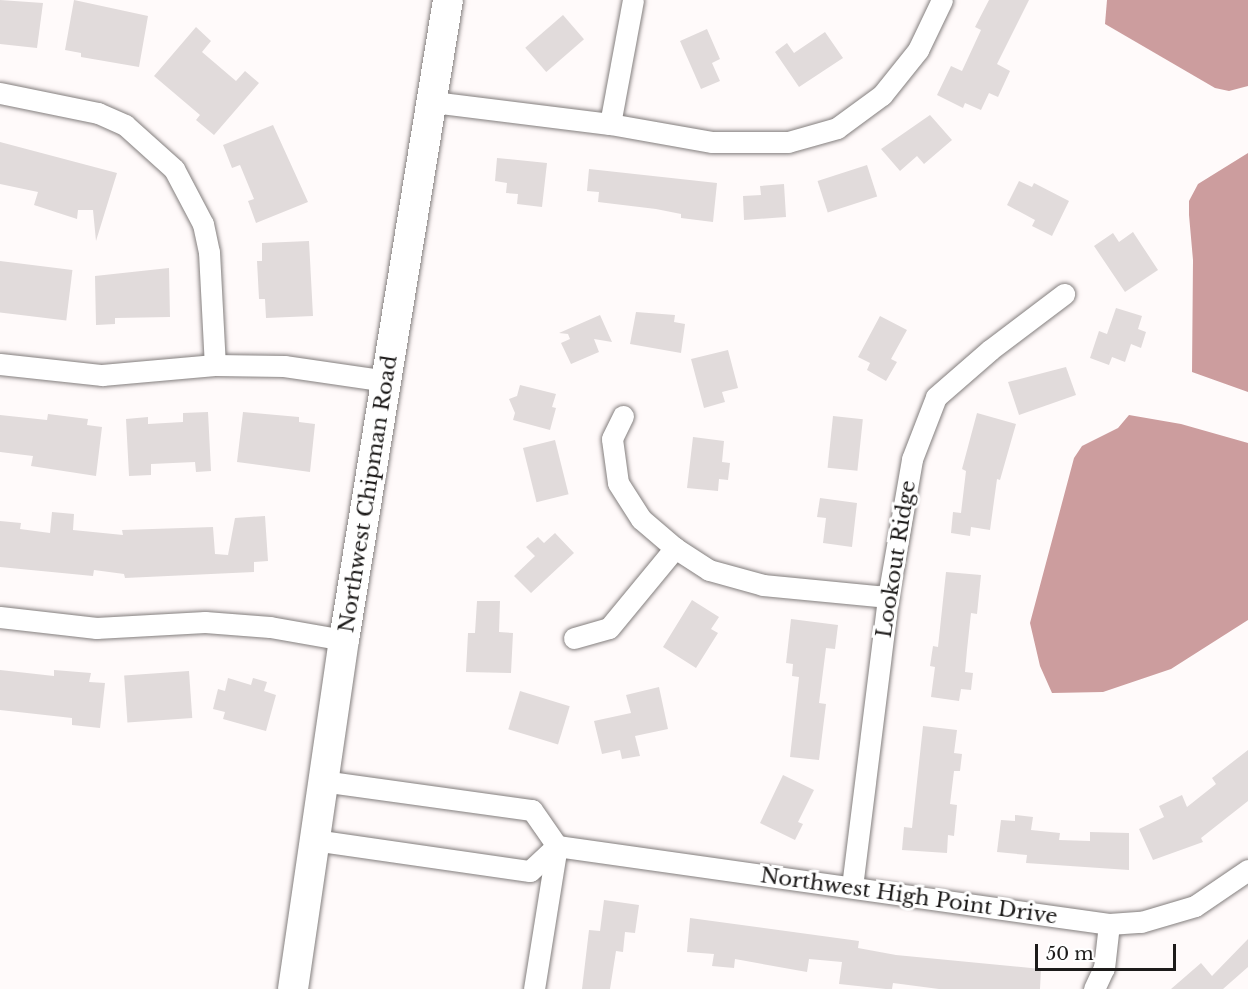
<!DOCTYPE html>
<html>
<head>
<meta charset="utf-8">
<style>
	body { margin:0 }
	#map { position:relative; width:1248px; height:989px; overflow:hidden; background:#fffafa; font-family:"Libre Baskerville",serif }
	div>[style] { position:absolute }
	.water>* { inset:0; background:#cc9d9e }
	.building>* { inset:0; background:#e1dbdb; transform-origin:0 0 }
	.roads { filter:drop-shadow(0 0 2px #847f7e) drop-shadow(0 0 2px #847f7e) }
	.street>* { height:21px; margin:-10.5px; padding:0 10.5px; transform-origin:10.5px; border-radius:10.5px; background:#fff }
	.secondary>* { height:30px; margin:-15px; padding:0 15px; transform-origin:15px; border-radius:15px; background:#fff }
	span { translate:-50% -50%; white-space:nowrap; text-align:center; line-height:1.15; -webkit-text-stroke:6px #fff; paint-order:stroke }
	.street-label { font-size:21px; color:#1d1b1a }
	.scale { position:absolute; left:1035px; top:944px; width:141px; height:27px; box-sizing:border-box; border:3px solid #1d1b1a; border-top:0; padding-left:8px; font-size:18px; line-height:21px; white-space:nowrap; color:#1d1b1a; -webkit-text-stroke:4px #fff; paint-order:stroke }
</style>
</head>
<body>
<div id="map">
	<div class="water">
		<i style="clip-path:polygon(1107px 0,1248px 0,1248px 86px,1229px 91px,1215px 88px,1105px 24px)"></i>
		<i style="clip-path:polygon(1248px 153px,1248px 392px,1192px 372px,1193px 260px,1189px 215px,1189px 201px,1198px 184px)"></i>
		<i style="clip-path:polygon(1129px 415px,1181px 424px,1248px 443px,1248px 620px,1171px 669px,1103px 692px,1052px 693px,1040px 666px,1030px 623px,1074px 458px,1082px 446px,1118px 428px)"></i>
	</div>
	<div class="building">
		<i style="clip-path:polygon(0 0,43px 3px,37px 48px,0 44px)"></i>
		<i style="clip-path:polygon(74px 0,148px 16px,139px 67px,81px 57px,81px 53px,65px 50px)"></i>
		<i style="clip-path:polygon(989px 0,1029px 0,997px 64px,1010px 71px,998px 97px,989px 93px,981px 110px,965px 103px,963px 108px,937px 95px,951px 66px,962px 71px,981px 30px,975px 27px)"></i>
		<i style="left:563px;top:15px;width:32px;height:50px;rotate:49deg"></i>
		<i style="clip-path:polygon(196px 27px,211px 41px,202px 52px,236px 81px,245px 71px,259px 83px,214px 135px,196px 120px,200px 115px,154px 76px)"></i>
		<i style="clip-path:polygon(707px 29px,720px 59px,712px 63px,720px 81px,701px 89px,680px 41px)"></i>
		<i style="clip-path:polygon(825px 32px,843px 58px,799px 87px,775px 52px,787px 43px,794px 53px)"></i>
		<i style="clip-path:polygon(930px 115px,952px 140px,924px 164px,917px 156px,900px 171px,881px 149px)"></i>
		<i style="clip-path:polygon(273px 125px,308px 202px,256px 223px,248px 201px,254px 199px,240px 165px,232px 168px,223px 145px)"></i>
		<i style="clip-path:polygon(0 142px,117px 173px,96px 241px,93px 210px,78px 210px,77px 219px,34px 205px,38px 192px,0 184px)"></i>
		<i style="clip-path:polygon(497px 158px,547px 163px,542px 207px,517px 204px,518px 194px,506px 193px,507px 183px,495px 181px)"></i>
		<i style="left:867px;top:165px;width:33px;height:52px;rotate:72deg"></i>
		<i style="clip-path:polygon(589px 169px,717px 183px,713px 222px,681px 218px,681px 214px,656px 209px,598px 202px,599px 192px,587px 191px)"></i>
		<i style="clip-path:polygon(1019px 181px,1032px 187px,1034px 183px,1069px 201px,1052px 236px,1032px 226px,1035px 220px,1007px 205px)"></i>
		<i style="clip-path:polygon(784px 184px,786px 217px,744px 220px,743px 196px,761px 195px,760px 186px)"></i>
		<i style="clip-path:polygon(1133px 232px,1158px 270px,1125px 292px,1094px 246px,1113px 233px,1119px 242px)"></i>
		<i style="clip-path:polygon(309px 241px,313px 316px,266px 318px,265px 299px,259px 299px,257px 261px,262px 261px,262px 243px)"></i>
		<i style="left:0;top:261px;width:73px;height:51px;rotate:7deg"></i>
		<i style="clip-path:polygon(169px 268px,170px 317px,115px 318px,115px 324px,96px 325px,95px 276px)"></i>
		<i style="clip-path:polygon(1116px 308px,1142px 316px,1138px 329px,1146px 332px,1141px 348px,1131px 344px,1125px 362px,1112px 357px,1109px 365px,1090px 358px,1099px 331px,1107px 334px)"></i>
		<i style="clip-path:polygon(636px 312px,675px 315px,674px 322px,685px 324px,681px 353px,630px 344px)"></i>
		<i style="clip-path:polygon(600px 315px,612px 342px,594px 339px,599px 352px,571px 364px,561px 343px,570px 339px,568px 334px,559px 333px)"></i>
		<i style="clip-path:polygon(880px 316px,907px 330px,891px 359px,897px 362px,886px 381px,867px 370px,870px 363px,858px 357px)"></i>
		<i style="clip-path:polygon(728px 350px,738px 388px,722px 392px,725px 402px,704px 408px,691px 359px)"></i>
		<i style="clip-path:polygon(1066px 367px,1076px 395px,1019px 415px,1008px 382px)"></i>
		<i style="clip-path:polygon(520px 385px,556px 394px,552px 407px,556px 408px,550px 430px,513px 420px,515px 413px,509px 399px,517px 396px)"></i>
		<i style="clip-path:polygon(208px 412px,211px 471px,196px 472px,195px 462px,151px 464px,151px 475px,129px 476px,126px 419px,148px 417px,148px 424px,183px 422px,183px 413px)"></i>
		<i style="clip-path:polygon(243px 412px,299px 417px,299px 422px,315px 424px,310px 472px,237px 462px)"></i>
		<i style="clip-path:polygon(977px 413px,1016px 424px,1000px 480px,997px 479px,990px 530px,971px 527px,970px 536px,951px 533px,953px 512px,961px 513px,966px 471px,962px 469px)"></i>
		<i style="clip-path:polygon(48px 414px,88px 419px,87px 425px,102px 427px,96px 476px,31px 466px,33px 456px,0 452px,0 415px,47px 420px)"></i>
		<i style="left:833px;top:416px;width:30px;height:52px;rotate:6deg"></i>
		<i style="clip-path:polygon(693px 437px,724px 441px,722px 462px,730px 463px,728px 480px,719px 479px,718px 491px,687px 488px)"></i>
		<i style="left:555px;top:440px;width:56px;height:33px;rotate:76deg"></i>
		<i style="clip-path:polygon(820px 498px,857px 503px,852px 547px,823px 543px,826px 518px,817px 517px)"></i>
		<i style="clip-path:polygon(52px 512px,74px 514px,73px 530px,123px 535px,122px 530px,213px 527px,215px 554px,228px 555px,235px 518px,265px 516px,268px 561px,254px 562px,254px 572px,125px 578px,124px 574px,94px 570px,93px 576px,0 567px,0 521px,21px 523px,20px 529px,50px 533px)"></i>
		<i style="clip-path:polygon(555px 533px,574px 553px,531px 593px,514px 576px,535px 556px,526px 547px,538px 537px,544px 543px)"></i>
		<i style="clip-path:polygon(946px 572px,981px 575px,977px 614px,971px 613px,967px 650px,965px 672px,973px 673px,971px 690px,961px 689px,959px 701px,931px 697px,935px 667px,930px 666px,933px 646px,938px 647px)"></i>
		<i style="clip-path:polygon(692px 600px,719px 617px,711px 629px,718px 633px,696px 668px,663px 647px)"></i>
		<i style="clip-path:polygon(477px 601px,500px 601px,499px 632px,513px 633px,511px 673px,466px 672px,468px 633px,475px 633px)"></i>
		<i style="clip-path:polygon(791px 619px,838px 625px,835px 649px,826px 648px,819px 703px,826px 704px,819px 760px,790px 757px,799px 677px,792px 676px,793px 664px,786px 663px)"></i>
		<i style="clip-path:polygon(0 670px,54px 676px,54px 670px,91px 673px,89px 682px,105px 683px,100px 728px,72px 725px,72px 718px,0 710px)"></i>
		<i style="left:189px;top:671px;width:47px;height:65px;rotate:86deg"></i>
		<i style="clip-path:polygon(228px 678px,251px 685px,253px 678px,267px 682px,264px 691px,276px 695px,266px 731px,223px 719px,225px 712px,213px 709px,218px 689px,225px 691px)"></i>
		<i style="clip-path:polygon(659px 687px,668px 729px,635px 736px,640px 756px,622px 759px,620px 750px,602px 754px,594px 721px,631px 713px,626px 695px)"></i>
		<i style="left:520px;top:691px;width:52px;height:40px;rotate:17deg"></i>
		<i style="clip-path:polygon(923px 726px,957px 730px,954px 753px,962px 754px,960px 771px,954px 771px,950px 804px,957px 805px,954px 836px,948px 835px,947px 853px,902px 850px,904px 827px,912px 828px)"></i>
		<i style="clip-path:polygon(1248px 750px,1248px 801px,1201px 838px,1203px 842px,1153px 860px,1139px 829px,1164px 817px,1159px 806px,1182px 795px,1187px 807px,1216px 784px,1212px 778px)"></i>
		<i style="clip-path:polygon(783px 775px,814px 790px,798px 822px,803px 824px,795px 840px,760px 823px)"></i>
		<i style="clip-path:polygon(1015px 815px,1033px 817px,1031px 830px,1060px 833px,1059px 840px,1090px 841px,1090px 832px,1129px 833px,1129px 870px,1026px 863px,1027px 855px,997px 852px,1001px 820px,1015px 821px)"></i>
		<i style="clip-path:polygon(604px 900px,639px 905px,635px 933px,625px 932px,623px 952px,616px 951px,610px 989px,582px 989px,589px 930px,600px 931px)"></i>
		<i style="clip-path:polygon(690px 918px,859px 941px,858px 948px,896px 955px,1041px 969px,1040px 989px,939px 989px,893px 983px,892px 989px,886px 989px,839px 984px,842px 962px,809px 959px,807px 972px,735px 959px,734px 968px,712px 966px,714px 954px,687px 952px)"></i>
		<i style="clip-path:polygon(1248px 939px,1248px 967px,1223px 989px,1171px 989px,1201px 963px,1212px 976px)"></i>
	</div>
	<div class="roads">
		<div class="street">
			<i style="left:0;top:93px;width:100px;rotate:11.5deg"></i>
			<i style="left:98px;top:113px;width:30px;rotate:24deg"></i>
			<i style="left:125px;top:125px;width:66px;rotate:41.9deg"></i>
			<i style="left:174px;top:169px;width:62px;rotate:62.2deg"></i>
			<i style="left:203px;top:224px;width:29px;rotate:78deg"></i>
			<i style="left:209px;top:252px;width:113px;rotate:87deg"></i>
			<i style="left:433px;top:102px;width:178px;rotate:7.1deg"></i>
			<i style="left:610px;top:124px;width:104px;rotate:10deg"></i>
			<i style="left:712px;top:142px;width:76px"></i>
			<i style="left:788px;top:142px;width:51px;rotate:-15.9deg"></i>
			<i style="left:837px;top:128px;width:56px;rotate:-36.3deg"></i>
			<i style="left:882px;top:95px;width:58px;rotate:-51.3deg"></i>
			<i style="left:918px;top:50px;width:55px;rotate:-64.4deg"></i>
			<i style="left:610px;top:124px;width:126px;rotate:-79.5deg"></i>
			<i style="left:0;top:364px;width:103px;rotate:6.2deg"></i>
			<i style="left:102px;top:375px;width:113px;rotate:-5.1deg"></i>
			<i style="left:215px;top:365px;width:69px;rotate:0.8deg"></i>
			<i style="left:284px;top:366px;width:104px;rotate:8.3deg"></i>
			<i style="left:623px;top:416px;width:25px;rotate:116deg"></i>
			<i style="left:612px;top:439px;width:44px;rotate:82.2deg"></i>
			<i style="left:618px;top:483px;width:43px;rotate:57.4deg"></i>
			<i style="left:641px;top:519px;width:45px;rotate:40.5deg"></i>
			<i style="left:675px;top:548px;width:40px;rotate:32.9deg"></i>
			<i style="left:709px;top:570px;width:56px;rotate:15.5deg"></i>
			<i style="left:763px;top:585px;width:126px;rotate:5.5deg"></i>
			<i style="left:0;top:617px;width:97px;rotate:6.5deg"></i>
			<i style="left:96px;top:628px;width:109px;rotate:-3.2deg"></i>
			<i style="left:205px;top:622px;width:65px;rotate:4.4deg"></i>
			<i style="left:270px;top:627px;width:75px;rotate:10deg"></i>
			<i style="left:574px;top:638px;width:36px;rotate:-16deg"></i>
			<i style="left:609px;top:628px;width:104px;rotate:-50.5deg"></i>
			<i style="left:322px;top:781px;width:212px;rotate:7.9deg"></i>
			<i style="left:532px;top:810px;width:44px;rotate:55.2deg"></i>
			<i style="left:557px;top:846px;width:557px;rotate:8.04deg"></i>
			<i style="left:1109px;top:924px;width:32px;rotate:-4deg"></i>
			<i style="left:1141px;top:922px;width:56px;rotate:-16.5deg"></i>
			<i style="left:1195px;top:906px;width:64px;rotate:-34.2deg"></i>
			<i style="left:314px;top:840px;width:218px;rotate:8.2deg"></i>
			<i style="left:530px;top:871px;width:37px;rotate:-43deg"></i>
			<i style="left:852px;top:887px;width:292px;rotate:-82.9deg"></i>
			<i style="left:888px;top:597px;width:140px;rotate:-80.1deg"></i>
			<i style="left:912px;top:459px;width:66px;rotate:-68.8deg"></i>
			<i style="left:936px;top:397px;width:72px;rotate:-41deg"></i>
			<i style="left:990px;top:350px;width:93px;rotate:-37.1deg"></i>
			<i style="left:534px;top:989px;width:145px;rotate:-80.9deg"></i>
			<i style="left:1094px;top:989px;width:23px;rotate:-65deg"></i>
			<i style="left:1104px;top:968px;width:44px;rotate:-83.5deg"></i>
		</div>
		<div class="secondary">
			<i style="left:293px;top:989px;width:353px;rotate:-81.7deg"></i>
			<i style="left:344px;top:640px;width:648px;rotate:-80.77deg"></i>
		</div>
	</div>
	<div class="street-label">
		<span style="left:368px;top:494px;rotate:-81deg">Northwest Chipman Road</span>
		<span style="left:896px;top:559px;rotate:-81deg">Lookout Ridge</span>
		<span style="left:909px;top:896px;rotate:8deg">Northwest High Point Drive</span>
	</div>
	<div class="scale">50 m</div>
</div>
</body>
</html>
